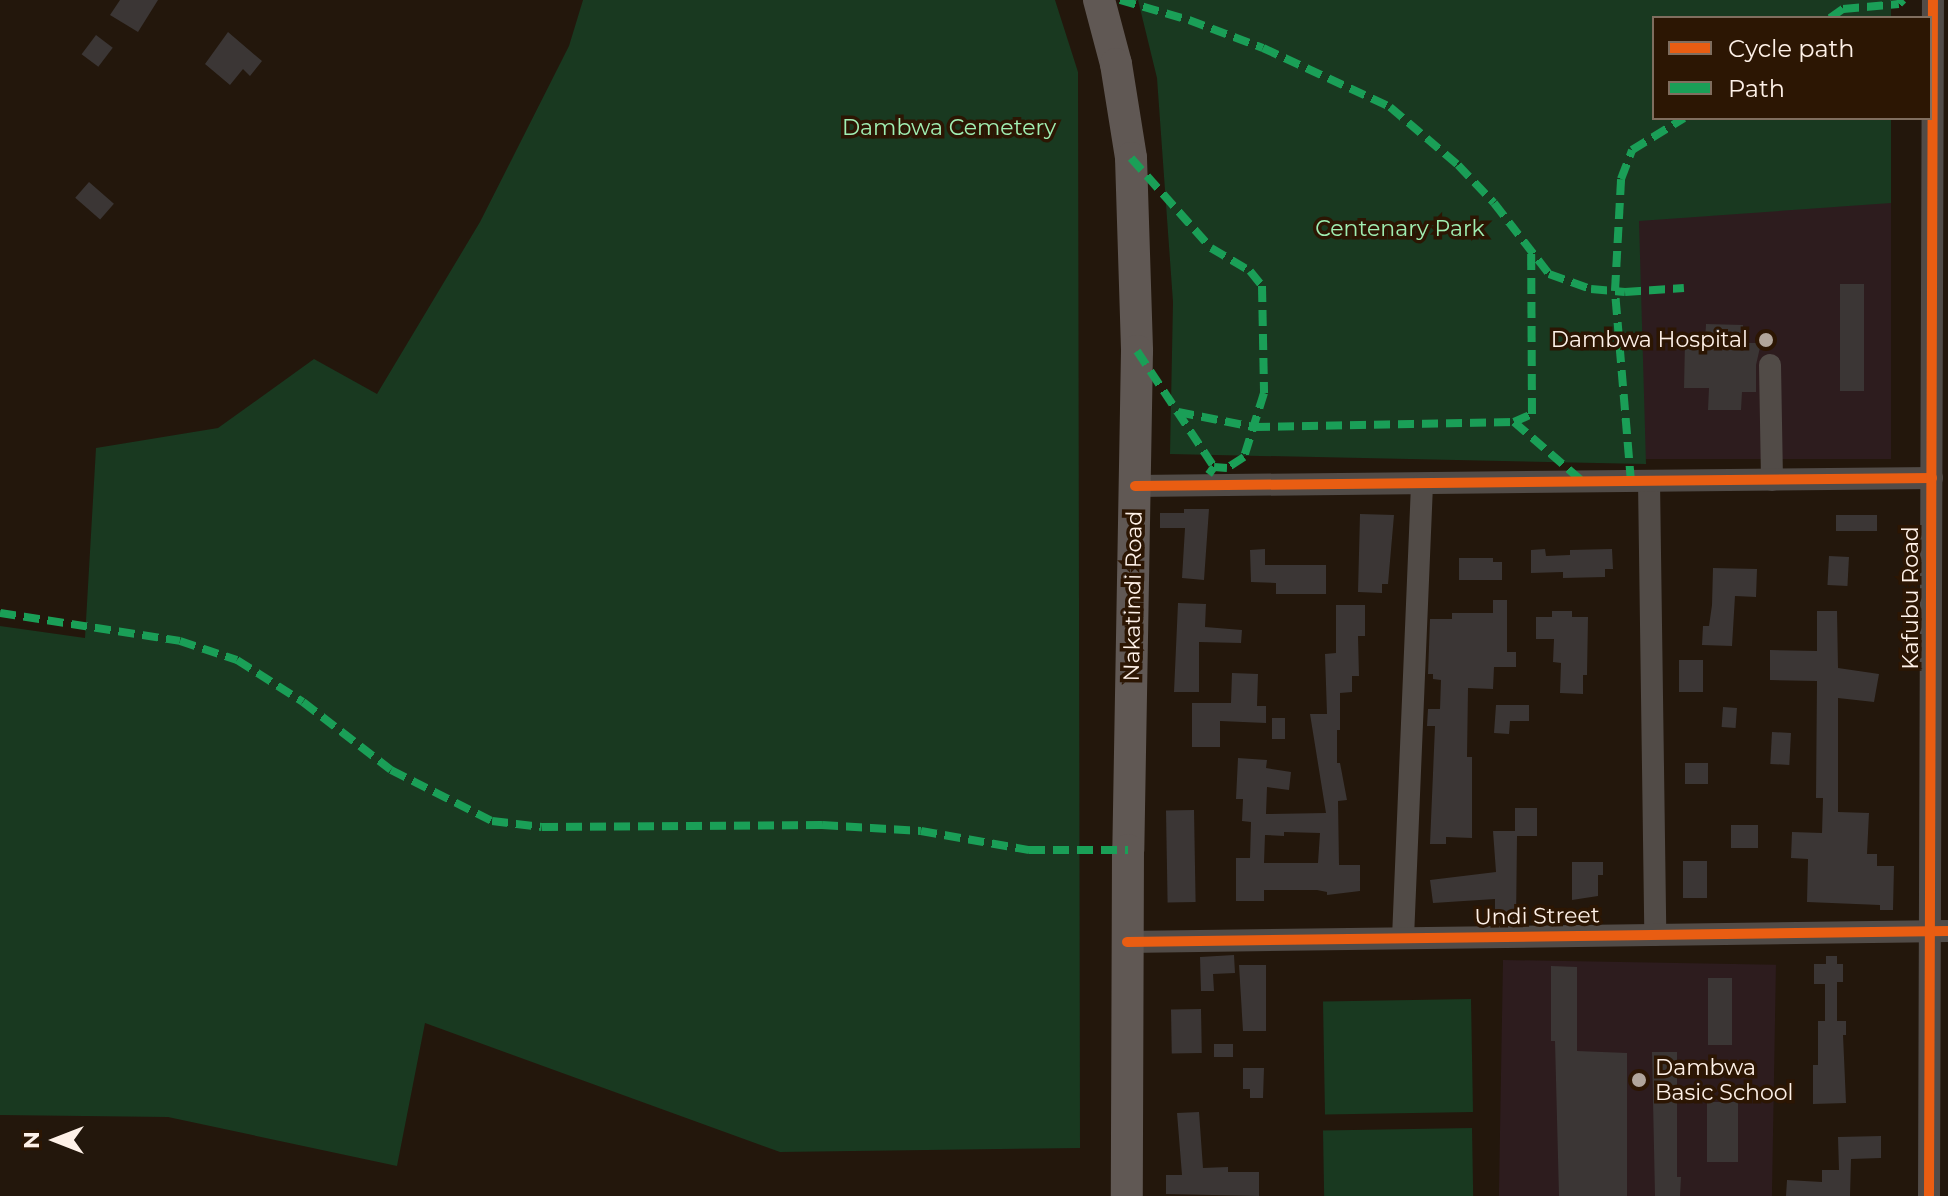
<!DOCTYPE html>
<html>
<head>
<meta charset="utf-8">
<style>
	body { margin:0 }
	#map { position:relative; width:1948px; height:1196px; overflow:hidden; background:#23170c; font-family:Montserrat,sans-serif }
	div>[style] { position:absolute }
	.education>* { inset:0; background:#2d1c1e; transform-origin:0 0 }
	.green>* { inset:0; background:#193920; transform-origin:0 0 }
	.building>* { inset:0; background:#3b3635; transform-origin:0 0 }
	.minor>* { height:22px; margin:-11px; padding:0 11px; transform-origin:11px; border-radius:11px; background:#514b47 }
	.highway>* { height:32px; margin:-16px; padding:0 16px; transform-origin:16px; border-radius:16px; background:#605854 }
	.quiet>* { height:8px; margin-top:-4px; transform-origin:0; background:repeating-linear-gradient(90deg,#1a9f57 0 16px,transparent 0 24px) }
	.cycleway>* { height:10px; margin:-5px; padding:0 5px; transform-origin:5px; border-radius:5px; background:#e95d12 }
	.dots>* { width:22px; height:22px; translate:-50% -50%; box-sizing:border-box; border:4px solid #2c1603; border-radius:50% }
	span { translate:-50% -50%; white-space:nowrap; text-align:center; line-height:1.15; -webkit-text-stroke:7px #2c1603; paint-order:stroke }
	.park-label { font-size:22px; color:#a0efb3 }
	.poi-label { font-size:22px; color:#fef1e8 }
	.right { translate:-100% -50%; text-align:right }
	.left { translate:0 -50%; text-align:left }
	.street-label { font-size:22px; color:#fef1e8 }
	.legend { position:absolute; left:1652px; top:16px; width:280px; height:104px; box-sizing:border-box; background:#2c1603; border:2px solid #806e5f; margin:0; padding:10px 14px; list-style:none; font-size:24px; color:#fef1e8 }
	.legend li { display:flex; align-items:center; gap:16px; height:40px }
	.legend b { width:40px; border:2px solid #806e5f }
	.north { position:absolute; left:16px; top:1100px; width:80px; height:80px; -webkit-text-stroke:6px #2c1603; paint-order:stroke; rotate:270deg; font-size:22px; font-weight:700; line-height:32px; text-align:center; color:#fef1e8 }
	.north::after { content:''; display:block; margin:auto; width:28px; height:36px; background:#fef1e8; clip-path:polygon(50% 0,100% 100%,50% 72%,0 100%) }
</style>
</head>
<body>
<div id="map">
	<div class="education">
		<i style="left:1891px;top:203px;width:256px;height:253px;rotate:90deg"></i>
		<i style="left:1503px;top:960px;width:273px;height:236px;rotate:1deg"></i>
	</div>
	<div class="green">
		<i style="clip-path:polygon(583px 0,1055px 0,1078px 72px,1080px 1148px,780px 1152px,425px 1023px,397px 1166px,168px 1117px,0 1115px,0 626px,85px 638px,96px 448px,218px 428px,314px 359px,377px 394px,480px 222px,569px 46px)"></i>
		<i style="clip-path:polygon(1138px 0,1891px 0,1891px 18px,1654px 18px,1654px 118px,1891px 118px,1891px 203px,1639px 221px,1646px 464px,1170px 454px,1173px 302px,1157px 78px)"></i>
		<i style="left:1471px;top:999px;width:113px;height:148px;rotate:89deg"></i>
		<i style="left:1472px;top:1128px;width:68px;height:149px;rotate:89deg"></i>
	</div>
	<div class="building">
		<i style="clip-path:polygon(120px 0,158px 0,138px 32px,110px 15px)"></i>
		<i style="clip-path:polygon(228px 32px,262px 61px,250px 76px,243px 69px,230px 85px,205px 64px)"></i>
		<i style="left:96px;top:35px;width:21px;height:24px;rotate:37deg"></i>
		<i style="left:89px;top:182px;width:33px;height:21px;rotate:41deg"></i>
		<i style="left:1840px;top:284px;width:24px;height:107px"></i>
		<i style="clip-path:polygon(1706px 324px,1743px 325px,1742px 343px,1761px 343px,1756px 365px,1756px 392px,1742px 392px,1741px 410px,1708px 410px,1709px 388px,1684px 388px,1685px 342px,1705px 343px)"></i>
		<i style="clip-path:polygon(1184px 509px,1209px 509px,1204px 580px,1182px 578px,1185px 528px,1160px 528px,1160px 513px,1184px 513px)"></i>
		<i style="clip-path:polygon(1360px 514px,1394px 515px,1388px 584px,1382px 584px,1382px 593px,1358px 592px)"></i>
		<i style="left:1836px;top:515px;width:41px;height:16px"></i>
		<i style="clip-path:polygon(1265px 549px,1265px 565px,1326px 565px,1326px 594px,1276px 594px,1276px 583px,1251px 582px,1250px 550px)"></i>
		<i style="clip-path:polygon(1545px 549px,1546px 556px,1570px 555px,1570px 550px,1612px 549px,1613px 569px,1605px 569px,1605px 577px,1563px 578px,1563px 572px,1531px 573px,1531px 550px)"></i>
		<i style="left:1829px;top:556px;width:20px;height:29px;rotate:3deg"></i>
		<i style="clip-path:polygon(1459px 558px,1493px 558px,1493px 562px,1502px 562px,1502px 580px,1459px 580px)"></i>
		<i style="clip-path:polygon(1713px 568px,1757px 569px,1756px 597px,1735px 596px,1732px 646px,1702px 645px,1703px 626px,1709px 626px,1712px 605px)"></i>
		<i style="clip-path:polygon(1493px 600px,1507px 600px,1507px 652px,1516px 652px,1516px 667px,1494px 667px,1493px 689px,1468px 688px,1467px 757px,1472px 757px,1472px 838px,1446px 837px,1446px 844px,1430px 844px,1435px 726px,1427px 726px,1428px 709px,1440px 709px,1441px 680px,1433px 679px,1433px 674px,1428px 674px,1430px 619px,1452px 619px,1452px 613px,1493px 613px)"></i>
		<i style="clip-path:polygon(1178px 603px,1206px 604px,1205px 627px,1242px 630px,1241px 643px,1199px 642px,1199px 692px,1174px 692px)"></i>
		<i style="clip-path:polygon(evenodd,1336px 605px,1365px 605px,1365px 636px,1358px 636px,1359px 676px,1352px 676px,1352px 692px,1340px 693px,1340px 730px,1337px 730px,1337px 763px,1340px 763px,1347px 800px,1338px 801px,1339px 865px,1360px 865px,1360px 891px,1327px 895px,1327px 892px,1317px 890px,1264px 890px,1264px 901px,1236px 901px,1236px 858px,1250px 858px,1251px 822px,1242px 821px,1243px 799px,1236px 799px,1238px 758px,1267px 760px,1266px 768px,1291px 772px,1289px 790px,1267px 787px,1266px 814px,1326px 813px,1310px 714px,1327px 714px,1325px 654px,1336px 653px,1336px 605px,1284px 832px,1320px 833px,1318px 863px,1264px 863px,1265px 835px,1284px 836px,1284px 832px)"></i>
		<i style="clip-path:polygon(1552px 611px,1572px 611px,1572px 617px,1588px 617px,1587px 675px,1583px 675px,1583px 694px,1560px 693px,1561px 663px,1553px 662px,1554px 639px,1536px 639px,1536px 617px,1552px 617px)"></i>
		<i style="clip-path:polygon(1817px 611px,1837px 611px,1838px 668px,1879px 674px,1874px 702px,1838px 698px,1838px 812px,1869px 813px,1867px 854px,1877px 854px,1877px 866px,1894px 866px,1893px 910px,1880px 910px,1880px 905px,1807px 902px,1808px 859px,1791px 858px,1792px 832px,1822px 833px,1823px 798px,1816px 798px,1817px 681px,1770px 680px,1770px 650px,1817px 651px)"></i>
		<i style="left:1679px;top:660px;width:24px;height:32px"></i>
		<i style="clip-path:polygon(1232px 673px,1258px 674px,1257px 706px,1266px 706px,1266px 723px,1220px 721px,1220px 747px,1192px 747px,1192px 703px,1231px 703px)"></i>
		<i style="clip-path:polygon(1496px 705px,1529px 705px,1529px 721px,1510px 721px,1509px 734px,1494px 733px)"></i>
		<i style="left:1723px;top:707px;width:14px;height:20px;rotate:4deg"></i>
		<i style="left:1272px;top:718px;width:13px;height:21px"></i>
		<i style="left:1772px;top:732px;width:19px;height:32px;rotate:3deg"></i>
		<i style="left:1685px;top:763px;width:23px;height:21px"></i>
		<i style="clip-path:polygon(1515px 808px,1537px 808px,1537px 836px,1517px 836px,1516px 923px,1495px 923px,1495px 899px,1433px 903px,1430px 880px,1496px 872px,1493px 831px,1515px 831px)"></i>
		<i style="left:1194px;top:810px;width:92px;height:28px;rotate:89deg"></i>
		<i style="left:1731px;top:825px;width:27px;height:23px"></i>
		<i style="left:1683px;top:861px;width:24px;height:37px"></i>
		<i style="clip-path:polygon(1572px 862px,1603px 862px,1603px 875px,1598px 875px,1598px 896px,1572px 900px)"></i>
		<i style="clip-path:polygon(1234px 955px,1235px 973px,1213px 974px,1214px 991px,1201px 991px,1200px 957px)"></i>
		<i style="clip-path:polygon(1826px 956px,1837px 956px,1837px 964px,1843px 964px,1843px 982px,1837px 982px,1837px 1021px,1846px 1021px,1846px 1035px,1843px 1035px,1846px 1103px,1813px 1104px,1813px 1065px,1818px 1065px,1818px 1021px,1825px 1021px,1825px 984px,1814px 984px,1814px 964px,1826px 964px)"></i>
		<i style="clip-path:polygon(1239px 965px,1266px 965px,1266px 1031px,1243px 1031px)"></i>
		<i style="clip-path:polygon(1551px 966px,1577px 967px,1577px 1051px,1627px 1053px,1627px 1196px,1559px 1196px,1555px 1041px,1551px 1041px)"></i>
		<i style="left:1708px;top:978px;width:24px;height:67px"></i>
		<i style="left:1201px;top:1009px;width:44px;height:30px;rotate:89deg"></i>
		<i style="left:1214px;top:1044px;width:19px;height:13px"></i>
		<i style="clip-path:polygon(1652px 1052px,1677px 1052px,1677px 1177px,1681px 1177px,1680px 1196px,1655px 1196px)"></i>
		<i style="clip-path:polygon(1243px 1068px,1264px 1068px,1263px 1098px,1250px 1098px,1250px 1089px,1243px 1089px)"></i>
		<i style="left:1707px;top:1102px;width:31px;height:60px"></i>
		<i style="clip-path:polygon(1199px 1112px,1203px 1168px,1228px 1167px,1228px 1172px,1259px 1172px,1259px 1196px,1166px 1194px,1166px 1175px,1182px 1175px,1177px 1113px)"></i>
		<i style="clip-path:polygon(1881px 1136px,1881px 1158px,1851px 1159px,1850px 1196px,1786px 1196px,1787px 1180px,1822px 1182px,1822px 1170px,1839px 1170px,1838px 1137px)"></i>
	</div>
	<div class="minor">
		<i style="left:1770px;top:365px;width:115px;rotate:89deg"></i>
		<i style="left:1649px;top:481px;width:454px;rotate:89.2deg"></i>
		<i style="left:1135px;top:486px;width:797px;rotate:-0.58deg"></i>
		<i style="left:1403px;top:938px;width:454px;rotate:-87.6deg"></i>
		<i style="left:1127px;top:942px;width:821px;rotate:-0.77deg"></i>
		<i style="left:1929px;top:1196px;width:1196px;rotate:-89.81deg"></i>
	</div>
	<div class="highway">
		<i style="left:1099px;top:0;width:66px;rotate:75.1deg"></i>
		<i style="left:1116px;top:64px;width:95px;rotate:80.9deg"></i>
		<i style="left:1131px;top:158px;width:193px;rotate:88.2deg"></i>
		<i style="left:1137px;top:351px;width:499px;rotate:91deg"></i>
		<i style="left:1128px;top:850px;width:346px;rotate:90.2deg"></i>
	</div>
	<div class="quiet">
		<i style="left:1120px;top:0;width:72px;rotate:16.2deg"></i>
		<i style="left:1189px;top:20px;width:79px;rotate:20.7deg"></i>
		<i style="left:1263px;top:48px;width:140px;rotate:24.9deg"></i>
		<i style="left:1390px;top:107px;width:89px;rotate:40.5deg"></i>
		<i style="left:1458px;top:165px;width:52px;rotate:46.5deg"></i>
		<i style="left:1494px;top:203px;width:90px;rotate:52.2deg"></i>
		<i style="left:1549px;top:274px;width:45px;rotate:19.7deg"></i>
		<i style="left:1591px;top:289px;width:34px;rotate:5deg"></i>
		<i style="left:1625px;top:292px;width:59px;rotate:-3.9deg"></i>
		<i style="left:1830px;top:18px;width:16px;rotate:-35deg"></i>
		<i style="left:1843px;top:9px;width:56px;rotate:-5.1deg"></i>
		<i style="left:1899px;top:4px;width:6px;rotate:-45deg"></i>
		<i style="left:1131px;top:158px;width:120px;rotate:48.4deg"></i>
		<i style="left:1211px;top:248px;width:45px;rotate:30.5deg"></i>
		<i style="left:1250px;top:271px;width:19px;rotate:51deg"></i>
		<i style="left:1262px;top:286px;width:107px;rotate:88.9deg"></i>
		<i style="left:1264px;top:393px;width:67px;rotate:107.4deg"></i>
		<i style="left:1244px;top:457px;width:20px;rotate:147deg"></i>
		<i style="left:1227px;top:468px;width:13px;rotate:-176deg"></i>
		<i style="left:1137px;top:351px;width:139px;rotate:56.4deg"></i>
		<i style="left:1214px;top:467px;width:9px;rotate:126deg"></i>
		<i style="left:1178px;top:412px;width:77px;rotate:11.2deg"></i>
		<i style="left:1254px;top:427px;width:260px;rotate:-1.1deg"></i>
		<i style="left:1514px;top:422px;width:90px;rotate:40.9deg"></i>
		<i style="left:1514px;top:422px;width:20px;rotate:-24deg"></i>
		<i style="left:1532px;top:414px;width:166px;rotate:-90.3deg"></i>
		<i style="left:1631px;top:482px;width:192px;rotate:-94.8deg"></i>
		<i style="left:1615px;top:291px;width:112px;rotate:-86.9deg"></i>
		<i style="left:1621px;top:179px;width:31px;rotate:-69deg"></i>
		<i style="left:1632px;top:150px;width:61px;rotate:-31.6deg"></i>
		<i style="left:0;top:613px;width:182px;rotate:8.8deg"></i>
		<i style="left:180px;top:641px;width:60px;rotate:18.4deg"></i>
		<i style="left:237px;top:660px;width:78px;rotate:32.5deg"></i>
		<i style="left:303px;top:702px;width:111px;rotate:37.7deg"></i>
		<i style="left:391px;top:770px;width:113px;rotate:26.8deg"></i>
		<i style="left:492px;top:821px;width:50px;rotate:6.8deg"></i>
		<i style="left:542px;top:827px;width:280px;rotate:-0.4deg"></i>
		<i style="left:822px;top:825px;width:99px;rotate:3.5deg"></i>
		<i style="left:921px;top:831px;width:110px;rotate:10deg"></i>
		<i style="left:1029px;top:850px;width:99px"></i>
	</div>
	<div class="cycleway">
		<i style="left:1135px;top:486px;width:797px;rotate:-0.58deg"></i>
		<i style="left:1127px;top:942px;width:821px;rotate:-0.77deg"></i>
		<i style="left:1929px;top:1196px;width:1196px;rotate:-89.81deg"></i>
	</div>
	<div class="dots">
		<i style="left:1766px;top:340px;background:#b1a59b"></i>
		<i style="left:1639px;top:1080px;background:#b1a59b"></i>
	</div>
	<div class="park-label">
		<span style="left:949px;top:128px">Dambwa Cemetery</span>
		<span style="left:1400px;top:229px">Centenary Park</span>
	</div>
	<div class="poi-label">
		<span class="right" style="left:1748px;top:340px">Dambwa Hospital</span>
		<span class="left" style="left:1655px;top:1080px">Dambwa<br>Basic School</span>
	</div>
	<div class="street-label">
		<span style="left:1133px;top:596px;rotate:-89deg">Nakatindi Road</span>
		<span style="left:1911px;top:598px;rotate:-90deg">Kafubu Road</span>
		<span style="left:1537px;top:916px;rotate:-1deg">Undi Street</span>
	</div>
	<ul class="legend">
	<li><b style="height:10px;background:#e95d12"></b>Cycle path</li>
	<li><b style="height:10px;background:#1a9f57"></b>Path</li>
	</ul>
	<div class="north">N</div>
</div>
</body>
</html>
